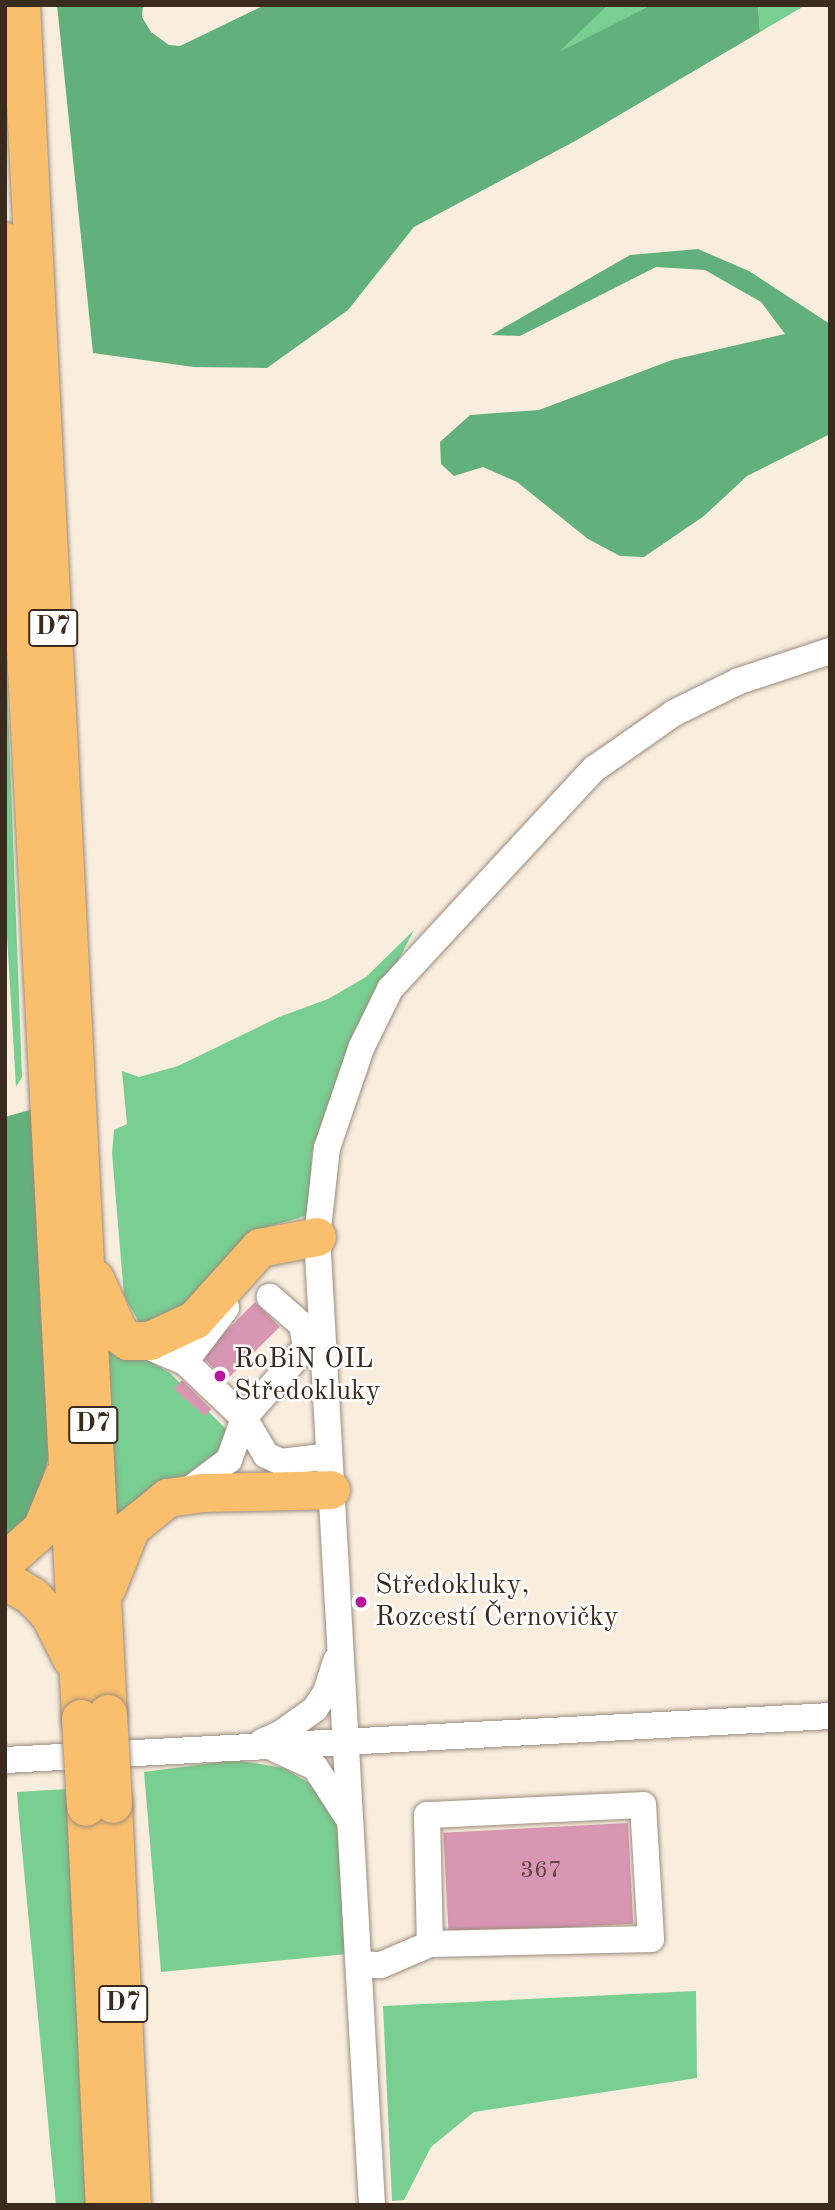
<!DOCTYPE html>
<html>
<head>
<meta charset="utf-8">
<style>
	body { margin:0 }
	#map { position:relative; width:835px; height:2210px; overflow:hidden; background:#f9edde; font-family:"Old Standard TT",serif }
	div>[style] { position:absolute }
	.green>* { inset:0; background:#79ce92 }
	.forest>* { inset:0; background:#62b17c }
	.building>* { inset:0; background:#d896b2; transform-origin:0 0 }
	.roads { filter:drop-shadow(0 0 2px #9a8c7e) drop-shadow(0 0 2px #9a8c7e) }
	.minor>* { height:26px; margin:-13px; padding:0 13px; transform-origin:13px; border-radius:13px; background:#fff }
	.highway>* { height:38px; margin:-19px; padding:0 19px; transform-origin:19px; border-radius:19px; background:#f9bf6d }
	.bridges { filter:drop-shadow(0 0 2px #9a8c7e) drop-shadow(0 0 2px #9a8c7e) }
	.highway-bridge>* { height:38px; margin:-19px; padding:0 19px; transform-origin:19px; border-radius:19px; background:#f9bf6d }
	.dots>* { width:19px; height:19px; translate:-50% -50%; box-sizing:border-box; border:4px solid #fff; border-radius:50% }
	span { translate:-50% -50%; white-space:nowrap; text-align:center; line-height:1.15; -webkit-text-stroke:5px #fff; paint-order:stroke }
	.number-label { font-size:24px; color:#624543 }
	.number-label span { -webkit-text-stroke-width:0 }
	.shield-label span { padding:2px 5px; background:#fff; border:2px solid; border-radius:5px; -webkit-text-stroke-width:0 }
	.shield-label { font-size:26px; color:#3b2a1e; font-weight:700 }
	.poi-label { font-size:28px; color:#3b2a1e }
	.left { translate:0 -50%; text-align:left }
	.frame { position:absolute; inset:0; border:7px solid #3b2a1e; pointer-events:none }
</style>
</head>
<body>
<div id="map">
	<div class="green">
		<i style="clip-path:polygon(608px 5px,651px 5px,556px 54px)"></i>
		<i style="clip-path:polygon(758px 5px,806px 5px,760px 32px)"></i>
		<i style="clip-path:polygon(5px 626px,22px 1077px,16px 1087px,5px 902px)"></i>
		<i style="clip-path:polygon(414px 930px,337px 1079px,312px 1151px,309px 1215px,267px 1227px,178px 1320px,139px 1322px,124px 1296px,112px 1153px,114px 1130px,127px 1124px,122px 1071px,139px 1077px,178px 1066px,279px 1017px,328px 999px,366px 977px)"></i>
		<i style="clip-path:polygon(108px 1336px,170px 1373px,226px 1429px,222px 1453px,116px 1533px)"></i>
		<i style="clip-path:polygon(235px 1760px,284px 1768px,309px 1783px,334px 1816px,342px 1842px,347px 1954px,161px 1972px,144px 1772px)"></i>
		<i style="clip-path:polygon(67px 1789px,92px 2205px,56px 2205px,19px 1818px,17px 1792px)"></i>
		<i style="clip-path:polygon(696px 1991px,697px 2078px,474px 2112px,431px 2147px,404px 2200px,392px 2201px,383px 2006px)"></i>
	</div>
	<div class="forest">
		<i style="clip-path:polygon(57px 5px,143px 5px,142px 17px,151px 32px,169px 45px,180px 46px,265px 5px,608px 5px,559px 52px,651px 5px,758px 5px,760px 32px,577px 140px,414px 227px,348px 310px,267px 368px,194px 367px,93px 353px)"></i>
		<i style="clip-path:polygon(698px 249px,749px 271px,830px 324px,830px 434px,747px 476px,704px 516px,644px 557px,620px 556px,588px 539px,517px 482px,483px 467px,454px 476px,441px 464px,440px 442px,470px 415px,539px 410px,672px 360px,785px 334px,761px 302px,705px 270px,656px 267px,520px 336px,491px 335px,630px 255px)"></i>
		<i style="clip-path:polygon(33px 1109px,51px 1451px,27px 1528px,5px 1538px,5px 1117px)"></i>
	</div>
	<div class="building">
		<i style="left:255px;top:1302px;width:35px;height:76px;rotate:45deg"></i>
		<i style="clip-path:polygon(182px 1380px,211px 1409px,205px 1416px,174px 1389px)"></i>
		<i style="left:628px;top:1823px;width:101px;height:185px;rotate:87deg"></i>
	</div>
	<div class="roads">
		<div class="minor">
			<i style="left:138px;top:1342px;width:51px;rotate:23.1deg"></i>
			<i style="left:185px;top:1362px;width:81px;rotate:43.5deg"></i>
			<i style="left:244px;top:1418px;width:43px;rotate:59.3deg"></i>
			<i style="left:266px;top:1455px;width:17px;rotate:25deg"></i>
			<i style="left:281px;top:1462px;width:48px;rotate:-7.1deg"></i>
			<i style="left:185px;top:1362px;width:68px;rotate:-52.8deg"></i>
			<i style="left:185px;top:1493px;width:55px;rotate:-36.9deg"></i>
			<i style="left:229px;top:1460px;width:45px;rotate:-70.3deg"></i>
			<i style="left:244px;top:1418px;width:94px;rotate:-48.9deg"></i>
			<i style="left:306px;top:1347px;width:22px;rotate:-100deg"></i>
			<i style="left:302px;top:1325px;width:43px;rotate:-138.8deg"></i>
			<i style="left:262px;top:1742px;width:20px;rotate:-24deg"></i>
			<i style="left:280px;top:1734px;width:43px;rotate:-35.5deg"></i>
			<i style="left:315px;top:1709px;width:20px;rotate:-57deg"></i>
			<i style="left:326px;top:1692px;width:33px;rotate:-72deg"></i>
			<i style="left:275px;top:1749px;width:44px;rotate:24.2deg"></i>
			<i style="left:315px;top:1767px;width:57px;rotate:57.1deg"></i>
			<i style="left:5px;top:1760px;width:826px;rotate:-3.05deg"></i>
			<i style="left:359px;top:1964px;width:22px;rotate:3deg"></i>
			<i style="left:381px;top:1965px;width:53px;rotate:-23.2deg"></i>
			<i style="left:430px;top:1944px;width:221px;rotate:-1.3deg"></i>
			<i style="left:651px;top:1939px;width:134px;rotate:-93.4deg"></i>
			<i style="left:643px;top:1805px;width:216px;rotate:177.3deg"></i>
			<i style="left:427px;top:1815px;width:129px;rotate:88.7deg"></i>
			<i style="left:372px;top:2205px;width:970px;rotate:-93.25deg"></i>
			<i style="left:317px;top:1237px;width:90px;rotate:-83.6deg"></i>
			<i style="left:327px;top:1148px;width:108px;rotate:-71.1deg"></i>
			<i style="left:362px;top:1046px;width:64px;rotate:-63.8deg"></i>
			<i style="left:390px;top:989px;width:300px;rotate:-47.2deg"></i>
			<i style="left:594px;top:769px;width:98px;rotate:-35deg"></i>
			<i style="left:674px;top:713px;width:72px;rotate:-26.2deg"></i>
			<i style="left:739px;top:681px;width:96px;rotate:-18.2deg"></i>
		</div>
		<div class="highway">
			<i style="left:21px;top:5px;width:1711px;rotate:87.09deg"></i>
			<i style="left:5px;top:242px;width:1479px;rotate:87.05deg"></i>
			<i style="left:95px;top:1279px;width:61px;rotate:65.9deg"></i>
			<i style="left:120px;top:1335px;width:10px;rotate:37deg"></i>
			<i style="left:128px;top:1341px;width:22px"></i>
			<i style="left:150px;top:1341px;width:50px;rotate:-25deg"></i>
			<i style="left:195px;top:1320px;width:97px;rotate:-47.9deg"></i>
			<i style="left:260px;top:1248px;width:58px;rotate:-10.9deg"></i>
			<i style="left:5px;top:1562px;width:50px;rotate:-41.7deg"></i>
			<i style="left:42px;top:1529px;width:57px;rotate:-67.5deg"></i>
			<i style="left:5px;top:1580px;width:33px;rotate:31deg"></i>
			<i style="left:33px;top:1597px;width:25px;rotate:47deg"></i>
			<i style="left:50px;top:1615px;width:49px;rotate:63.4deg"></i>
			<i style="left:107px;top:1588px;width:65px;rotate:-68.2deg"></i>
			<i style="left:131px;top:1528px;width:48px;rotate:-39deg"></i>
			<i style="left:168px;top:1498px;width:34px;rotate:-8deg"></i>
			<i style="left:202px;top:1493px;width:129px;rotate:-1.3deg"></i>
			<i style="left:113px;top:1804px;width:401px;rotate:87.3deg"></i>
			<i style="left:86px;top:1807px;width:398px;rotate:87.3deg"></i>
		</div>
	</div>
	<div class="bridges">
		<div class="highway-bridge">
			<i style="left:108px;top:1714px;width:90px;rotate:86.8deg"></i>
			<i style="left:81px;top:1719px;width:88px;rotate:86.7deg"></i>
		</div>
	</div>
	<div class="dots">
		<i style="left:220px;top:1376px;background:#b5179e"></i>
		<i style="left:361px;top:1602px;background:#b5179e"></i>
	</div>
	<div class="number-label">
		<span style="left:541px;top:1872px">367</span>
	</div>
	<div class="shield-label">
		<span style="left:53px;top:628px">D7</span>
		<span style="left:93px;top:1425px">D7</span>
		<span style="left:123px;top:2004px">D7</span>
	</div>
	<div class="poi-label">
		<span class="left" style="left:234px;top:1376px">RoBiN OIL<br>Středokluky</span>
		<span class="left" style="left:375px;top:1602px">Středokluky,<br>Rozcestí Černovičky</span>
	</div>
	<div class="frame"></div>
</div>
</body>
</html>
